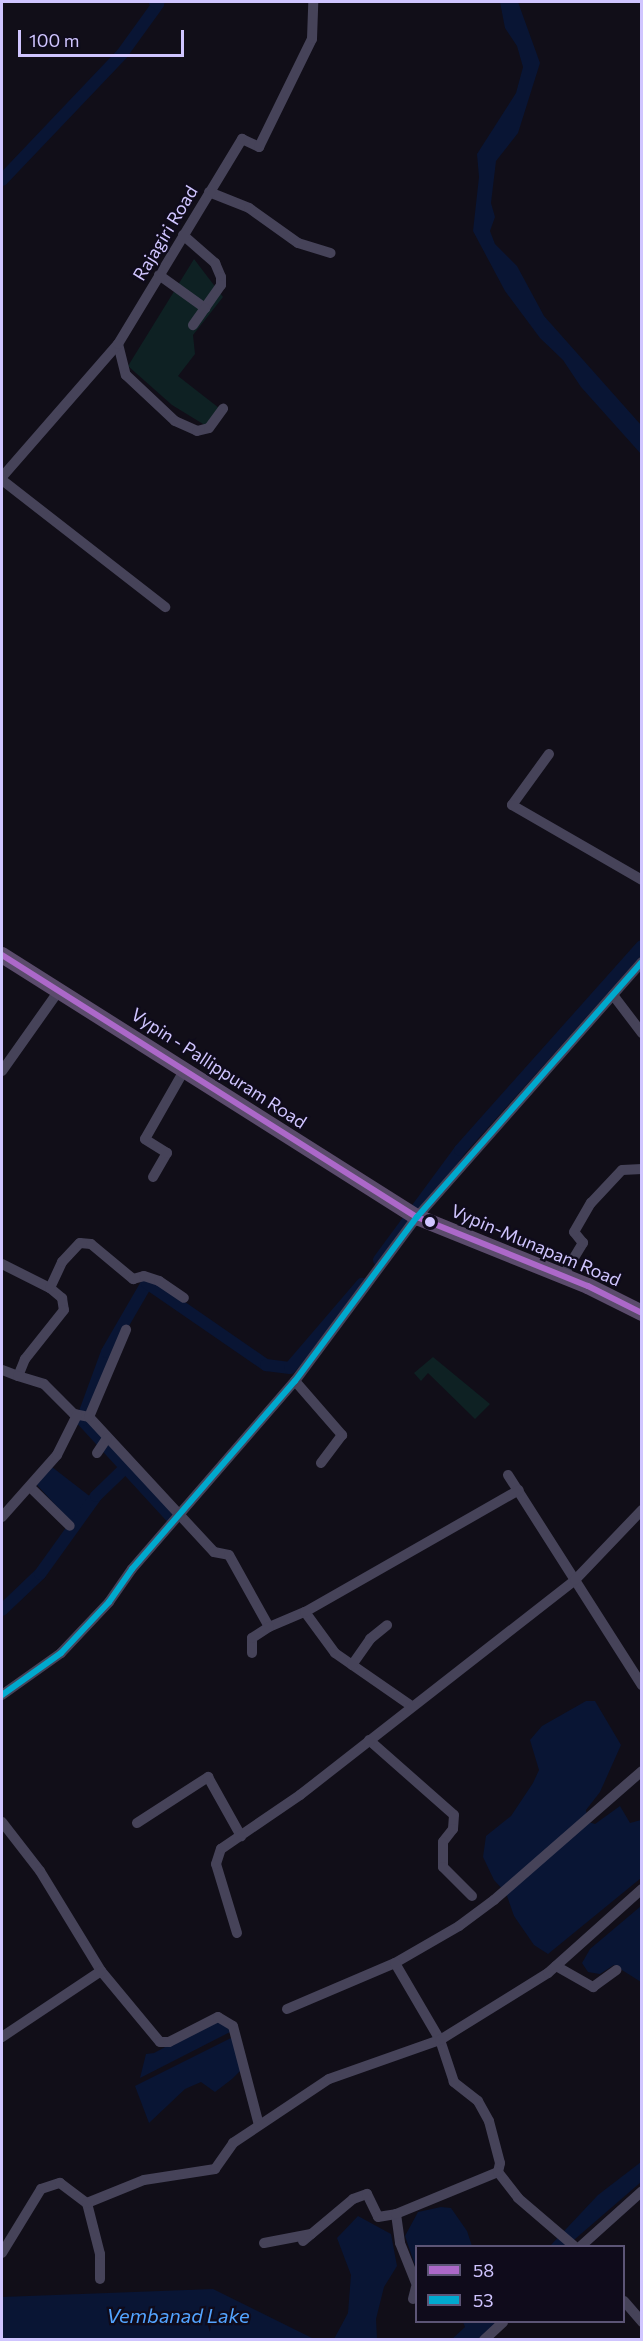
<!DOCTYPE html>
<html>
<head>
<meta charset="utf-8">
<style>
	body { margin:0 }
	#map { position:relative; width:643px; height:2341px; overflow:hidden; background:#110e18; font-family:Commissioner,sans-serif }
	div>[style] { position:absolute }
	.green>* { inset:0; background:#0e2123 }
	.water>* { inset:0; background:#091534 }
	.canal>* { height:12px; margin:-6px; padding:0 6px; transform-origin:6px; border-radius:6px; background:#091534 }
	.street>* { height:10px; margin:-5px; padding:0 5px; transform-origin:5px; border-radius:5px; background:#464359 }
	.primary>* { height:16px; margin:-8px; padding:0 8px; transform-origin:8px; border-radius:8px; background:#5a4b6b }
	.bus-1>* { height:6px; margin:-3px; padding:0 3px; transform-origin:3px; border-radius:3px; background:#ac68c9 }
	.bus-2>* { height:6px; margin:-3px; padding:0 3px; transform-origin:3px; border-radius:3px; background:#00a9ce }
	.dots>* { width:16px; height:16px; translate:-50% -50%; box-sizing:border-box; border:3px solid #0f0b1b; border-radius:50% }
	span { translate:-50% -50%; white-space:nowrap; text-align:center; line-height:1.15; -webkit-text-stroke:4.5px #0f0b1b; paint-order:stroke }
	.street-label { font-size:18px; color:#d0c5ff }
	.water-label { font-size:20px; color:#53a4ff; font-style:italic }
	.frame { position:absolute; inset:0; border:3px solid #d0c5ff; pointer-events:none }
	.legend { position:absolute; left:415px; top:2245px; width:210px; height:78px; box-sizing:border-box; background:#0f0b1b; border:2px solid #5c5576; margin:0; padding:8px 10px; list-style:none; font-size:18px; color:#d0c5ff }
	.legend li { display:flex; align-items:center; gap:12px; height:30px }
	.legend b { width:30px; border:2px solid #5c5576 }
	.scale { position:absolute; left:18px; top:30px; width:166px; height:27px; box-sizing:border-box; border:3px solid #d0c5ff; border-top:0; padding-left:8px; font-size:18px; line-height:21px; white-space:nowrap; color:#d0c5ff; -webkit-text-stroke:4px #0f0b1b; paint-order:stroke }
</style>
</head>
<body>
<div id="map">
	<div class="green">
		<i style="clip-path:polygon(194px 259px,223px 297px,193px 335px,195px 354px,178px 376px,219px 408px,208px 427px,172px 405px,128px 366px)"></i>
		<i style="clip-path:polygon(433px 1357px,490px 1404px,475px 1419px,428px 1373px,421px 1381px,414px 1373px)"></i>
	</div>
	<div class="water">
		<i style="clip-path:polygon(500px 2px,518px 2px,540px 63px,518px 133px,496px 161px,491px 203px,495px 217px,490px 231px,495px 244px,517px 266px,544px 316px,641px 425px,641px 454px,581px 387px,563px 360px,540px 338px,505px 291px,473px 231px,479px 177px,477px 154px,516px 93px,523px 67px,517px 46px,505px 28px)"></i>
		<i style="clip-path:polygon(52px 1467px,92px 1498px,73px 1524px,36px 1484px)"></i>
		<i style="clip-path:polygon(586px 1701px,595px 1701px,621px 1745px,600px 1792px,586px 1810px,588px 1822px,595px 1824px,620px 1806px,630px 1823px,641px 1820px,641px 1878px,548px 1954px,534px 1945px,514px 1916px,506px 1893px,494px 1880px,483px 1857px,486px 1836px,511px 1816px,533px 1783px,539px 1770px,530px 1740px,542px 1726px)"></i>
		<i style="clip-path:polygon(641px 1906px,641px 1982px,614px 1965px,600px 1974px,588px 1972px,582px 1963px,590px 1949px)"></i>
		<i style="clip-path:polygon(216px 2020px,232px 2031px,140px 2078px,146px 2054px,154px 2053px)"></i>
		<i style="clip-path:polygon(233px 2037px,243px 2068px,232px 2079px,215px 2092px,201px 2082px,185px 2089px,149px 2123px,135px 2086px)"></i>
		<i style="clip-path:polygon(641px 2162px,641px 2182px,567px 2246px,550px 2246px,598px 2195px)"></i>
		<i style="clip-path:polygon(441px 2207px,451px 2208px,467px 2231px,472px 2246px,416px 2246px,416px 2268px,405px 2236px,418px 2212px)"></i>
		<i style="clip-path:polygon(358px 2216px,391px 2234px,397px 2266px,384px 2287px,376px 2319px,377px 2339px,334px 2339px,348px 2313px,351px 2275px,337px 2238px)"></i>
		<i style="clip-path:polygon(213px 2289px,314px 2339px,2px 2339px,2px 2297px)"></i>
		<i style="clip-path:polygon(463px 2322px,497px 2322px,478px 2339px,451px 2340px,465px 2327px)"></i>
	</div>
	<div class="canal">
		<i style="left:2px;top:180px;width:174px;rotate:-46.4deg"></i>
		<i style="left:122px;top:54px;width:62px;rotate:-54.2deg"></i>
		<i style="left:158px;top:4px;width:4px;rotate:-146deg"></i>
		<i style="left:379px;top:1260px;width:137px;rotate:-53.6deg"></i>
		<i style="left:460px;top:1150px;width:273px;rotate:-48.3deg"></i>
		<i style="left:171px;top:1517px;width:132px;rotate:-132.5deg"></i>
		<i style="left:82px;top:1420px;width:72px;rotate:-69.8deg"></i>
		<i style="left:107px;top:1352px;width:80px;rotate:-59.9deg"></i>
		<i style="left:147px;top:1283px;width:145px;rotate:34.6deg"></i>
		<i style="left:266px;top:1365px;width:24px;rotate:7deg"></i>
		<i style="left:290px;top:1368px;width:111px;rotate:-49.4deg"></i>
		<i style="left:2px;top:1610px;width:52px;rotate:-43.5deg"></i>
		<i style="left:40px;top:1574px;width:96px;rotate:-54.3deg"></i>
		<i style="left:96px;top:1496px;width:43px;rotate:-44.1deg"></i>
	</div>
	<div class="street">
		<i style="left:209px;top:192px;width:43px;rotate:21.8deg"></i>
		<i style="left:249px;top:208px;width:60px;rotate:35.5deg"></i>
		<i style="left:298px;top:243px;width:34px;rotate:17deg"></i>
		<i style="left:183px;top:235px;width:43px;rotate:41.2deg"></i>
		<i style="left:215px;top:263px;width:15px;rotate:67deg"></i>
		<i style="left:221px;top:277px;width:8px;rotate:90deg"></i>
		<i style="left:221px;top:285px;width:28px;rotate:125deg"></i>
		<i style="left:159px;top:275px;width:57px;rotate:35.7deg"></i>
		<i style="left:205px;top:308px;width:21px;rotate:125deg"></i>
		<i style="left:118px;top:344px;width:32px;rotate:76deg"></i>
		<i style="left:126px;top:375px;width:67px;rotate:43.2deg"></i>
		<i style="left:175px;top:421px;width:24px;rotate:24deg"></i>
		<i style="left:197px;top:431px;width:12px;rotate:-14deg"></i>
		<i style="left:209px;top:428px;width:24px;rotate:-54deg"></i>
		<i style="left:2px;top:477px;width:176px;rotate:-48.9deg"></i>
		<i style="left:118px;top:344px;width:240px;rotate:-58.8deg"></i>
		<i style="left:242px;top:139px;width:19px;rotate:25deg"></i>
		<i style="left:259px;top:147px;width:120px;rotate:-63.9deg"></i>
		<i style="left:312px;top:39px;width:37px;rotate:-88deg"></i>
		<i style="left:2px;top:480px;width:207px;rotate:37.9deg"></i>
		<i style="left:549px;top:754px;width:63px;rotate:126deg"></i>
		<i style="left:512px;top:805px;width:150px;rotate:30deg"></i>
		<i style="left:613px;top:995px;width:48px;rotate:52.7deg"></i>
		<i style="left:2px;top:1071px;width:100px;rotate:-54.7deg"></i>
		<i style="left:153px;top:1177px;width:28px;rotate:-60deg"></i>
		<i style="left:167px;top:1153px;width:26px;rotate:-148deg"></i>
		<i style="left:145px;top:1139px;width:81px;rotate:-60.3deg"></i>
		<i style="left:2px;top:1264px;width:54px;rotate:26.6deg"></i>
		<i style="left:50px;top:1288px;width:16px;rotate:40deg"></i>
		<i style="left:62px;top:1298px;width:12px;rotate:81deg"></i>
		<i style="left:64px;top:1310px;width:63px;rotate:128.5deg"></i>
		<i style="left:25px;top:1359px;width:18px;rotate:112deg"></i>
		<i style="left:18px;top:1376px;width:17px;rotate:-159deg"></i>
		<i style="left:563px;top:1276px;width:39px;rotate:-59deg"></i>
		<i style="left:583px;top:1243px;width:14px;rotate:-129deg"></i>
		<i style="left:574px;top:1232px;width:34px;rotate:-60deg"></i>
		<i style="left:591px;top:1203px;width:45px;rotate:-46.8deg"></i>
		<i style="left:622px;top:1170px;width:20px;rotate:-3deg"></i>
		<i style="left:50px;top:1288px;width:29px;rotate:-65deg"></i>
		<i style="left:62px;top:1262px;width:26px;rotate:-47deg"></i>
		<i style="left:80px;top:1243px;width:11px;rotate:5deg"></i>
		<i style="left:91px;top:1244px;width:55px;rotate:39.8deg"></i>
		<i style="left:133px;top:1279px;width:11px;rotate:-15deg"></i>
		<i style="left:144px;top:1276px;width:16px;rotate:18deg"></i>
		<i style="left:159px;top:1281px;width:30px;rotate:34deg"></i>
		<i style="left:18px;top:1376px;width:27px;rotate:17deg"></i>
		<i style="left:44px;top:1384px;width:42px;rotate:45deg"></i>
		<i style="left:74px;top:1414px;width:15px;rotate:11deg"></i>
		<i style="left:89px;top:1417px;width:184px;rotate:47.2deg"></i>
		<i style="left:214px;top:1552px;width:15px;rotate:11deg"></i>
		<i style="left:229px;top:1555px;width:82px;rotate:60.9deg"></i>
		<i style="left:269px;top:1627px;width:39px;rotate:-23deg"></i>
		<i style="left:305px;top:1612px;width:51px;rotate:53.8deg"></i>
		<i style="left:335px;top:1653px;width:91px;rotate:34.7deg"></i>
		<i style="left:295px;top:1381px;width:72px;rotate:49deg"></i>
		<i style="left:342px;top:1435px;width:35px;rotate:127deg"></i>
		<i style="left:89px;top:1417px;width:95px;rotate:-67deg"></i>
		<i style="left:97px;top:1453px;width:18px;rotate:-56deg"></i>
		<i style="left:508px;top:1475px;width:249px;rotate:57.5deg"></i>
		<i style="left:31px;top:1488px;width:54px;rotate:44.3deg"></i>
		<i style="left:2px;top:1517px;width:83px;rotate:-48.4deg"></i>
		<i style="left:57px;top:1455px;width:45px;rotate:-63.4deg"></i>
		<i style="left:305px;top:1612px;width:246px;rotate:-29.7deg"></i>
		<i style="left:252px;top:1653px;width:15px;rotate:-90deg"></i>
		<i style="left:252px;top:1638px;width:20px;rotate:-33deg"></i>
		<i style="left:352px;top:1665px;width:32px;rotate:-55deg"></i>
		<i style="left:370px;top:1639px;width:22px;rotate:-39deg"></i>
		<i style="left:2px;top:1695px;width:72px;rotate:-35.4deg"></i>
		<i style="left:61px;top:1653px;width:70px;rotate:-46.7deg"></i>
		<i style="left:109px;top:1602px;width:40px;rotate:-55.1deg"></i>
		<i style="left:132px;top:1569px;width:249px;rotate:-49.1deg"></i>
		<i style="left:295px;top:1381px;width:204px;rotate:-53.4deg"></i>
		<i style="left:417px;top:1217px;width:340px;rotate:-48.6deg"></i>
		<i style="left:369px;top:1740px;width:113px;rotate:41.4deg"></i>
		<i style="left:454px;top:1815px;width:14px;rotate:94deg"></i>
		<i style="left:453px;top:1829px;width:16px;rotate:128deg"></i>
		<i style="left:443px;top:1842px;width:25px;rotate:90deg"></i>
		<i style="left:443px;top:1867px;width:41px;rotate:45deg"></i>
		<i style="left:2px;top:1822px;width:62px;rotate:52.2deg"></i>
		<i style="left:40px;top:1871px;width:117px;rotate:58.6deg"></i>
		<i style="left:101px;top:1971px;width:92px;rotate:50.3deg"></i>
		<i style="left:160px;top:2042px;width:9px"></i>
		<i style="left:169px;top:2042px;width:55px;rotate:-27deg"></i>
		<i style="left:218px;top:2017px;width:17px;rotate:31deg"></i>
		<i style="left:233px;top:2026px;width:102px;rotate:75.3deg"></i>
		<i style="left:137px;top:1823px;width:85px;rotate:-32.9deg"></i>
		<i style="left:208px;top:1777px;width:68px;rotate:60.8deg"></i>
		<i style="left:237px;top:1933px;width:72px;rotate:-106.9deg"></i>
		<i style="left:216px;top:1864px;width:16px;rotate:-72deg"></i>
		<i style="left:221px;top:1849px;width:96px;rotate:-34.4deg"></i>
		<i style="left:300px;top:1795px;width:349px;rotate:-38deg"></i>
		<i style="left:575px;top:1580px;width:97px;rotate:-46.3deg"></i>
		<i style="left:556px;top:1966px;width:43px;rotate:29.6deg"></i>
		<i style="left:593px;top:1987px;width:29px;rotate:-36deg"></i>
		<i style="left:287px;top:2009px;width:117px;rotate:-23.1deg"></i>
		<i style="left:395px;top:1963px;width:74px;rotate:-30deg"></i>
		<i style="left:459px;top:1926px;width:44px;rotate:-36.6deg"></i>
		<i style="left:494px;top:1900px;width:196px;rotate:-41.1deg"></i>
		<i style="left:2px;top:2037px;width:119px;rotate:-33.7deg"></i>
		<i style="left:498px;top:2172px;width:33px;rotate:52deg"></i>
		<i style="left:518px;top:2198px;width:74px;rotate:40.6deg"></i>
		<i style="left:396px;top:2214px;width:29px;rotate:82deg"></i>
		<i style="left:400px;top:2243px;width:43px;rotate:68.2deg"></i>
		<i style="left:303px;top:2241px;width:65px;rotate:-40deg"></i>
		<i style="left:353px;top:2199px;width:15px;rotate:-20deg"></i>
		<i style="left:367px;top:2194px;width:25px;rotate:64deg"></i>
		<i style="left:378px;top:2217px;width:18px;rotate:-9deg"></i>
		<i style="left:396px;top:2214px;width:110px;rotate:-22.4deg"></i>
		<i style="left:498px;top:2172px;width:9px;rotate:-77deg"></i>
		<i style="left:500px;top:2163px;width:43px;rotate:-104.7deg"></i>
		<i style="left:489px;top:2121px;width:23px;rotate:-119deg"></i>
		<i style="left:478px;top:2101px;width:31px;rotate:-142deg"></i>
		<i style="left:454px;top:2082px;width:44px;rotate:-108.4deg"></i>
		<i style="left:440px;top:2040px;width:89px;rotate:-120.3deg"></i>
		<i style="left:264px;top:2243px;width:48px;rotate:-10.8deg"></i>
		<i style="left:581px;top:2246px;width:82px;rotate:-42deg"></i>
		<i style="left:2px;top:2253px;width:75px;rotate:-58.6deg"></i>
		<i style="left:41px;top:2189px;width:20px;rotate:-18deg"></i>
		<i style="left:60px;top:2183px;width:34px;rotate:37deg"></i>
		<i style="left:100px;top:2279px;width:25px;rotate:-90deg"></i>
		<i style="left:100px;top:2254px;width:53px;rotate:-104.3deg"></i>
		<i style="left:87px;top:2203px;width:61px;rotate:-22deg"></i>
		<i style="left:144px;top:2180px;width:72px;rotate:-8.8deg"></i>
		<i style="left:215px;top:2169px;width:32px;rotate:-55deg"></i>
		<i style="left:233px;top:2143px;width:115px;rotate:-33.7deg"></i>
		<i style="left:329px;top:2079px;width:118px;rotate:-19.4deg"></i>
		<i style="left:440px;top:2040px;width:127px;rotate:-31.8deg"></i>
		<i style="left:548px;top:1973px;width:126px;rotate:-41.8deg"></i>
		<i style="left:413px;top:2299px;width:12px;rotate:-76deg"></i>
		<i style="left:624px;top:2301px;width:28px;rotate:49deg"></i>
		<i style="left:484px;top:2340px;width:26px;rotate:-43deg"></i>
	</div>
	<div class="primary">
		<i style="left:2px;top:955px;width:491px;rotate:32.3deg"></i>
		<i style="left:417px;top:1217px;width:184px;rotate:22deg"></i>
		<i style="left:588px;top:1286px;width:60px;rotate:26.6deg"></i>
	</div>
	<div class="bus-1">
		<i style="left:2px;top:955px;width:491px;rotate:32.3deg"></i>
		<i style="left:417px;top:1217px;width:184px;rotate:22deg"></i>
		<i style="left:588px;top:1286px;width:60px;rotate:26.6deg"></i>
	</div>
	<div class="bus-2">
		<i style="left:2px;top:1695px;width:72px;rotate:-35.4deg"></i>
		<i style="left:61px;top:1653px;width:70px;rotate:-46.7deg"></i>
		<i style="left:109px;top:1602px;width:40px;rotate:-55.1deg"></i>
		<i style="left:132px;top:1569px;width:249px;rotate:-49.1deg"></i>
		<i style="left:295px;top:1381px;width:204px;rotate:-53.4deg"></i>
		<i style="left:417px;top:1217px;width:340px;rotate:-48.6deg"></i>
	</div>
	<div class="dots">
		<i style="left:430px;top:1222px;background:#d0c5ff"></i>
	</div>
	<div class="street-label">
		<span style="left:165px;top:233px;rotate:-59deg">Rajagiri Road</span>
		<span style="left:219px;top:1068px;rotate:33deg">Vypin - Pallippuram Road</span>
		<span style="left:536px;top:1245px;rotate:23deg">Vypin-Munapam Road</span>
	</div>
	<div class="water-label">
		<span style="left:178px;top:2315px">Vembanad Lake</span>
	</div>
	<div class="frame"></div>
	<ul class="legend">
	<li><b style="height:8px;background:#ac68c9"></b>58</li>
	<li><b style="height:8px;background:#00a9ce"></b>53</li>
	</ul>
	<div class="scale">100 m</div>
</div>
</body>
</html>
